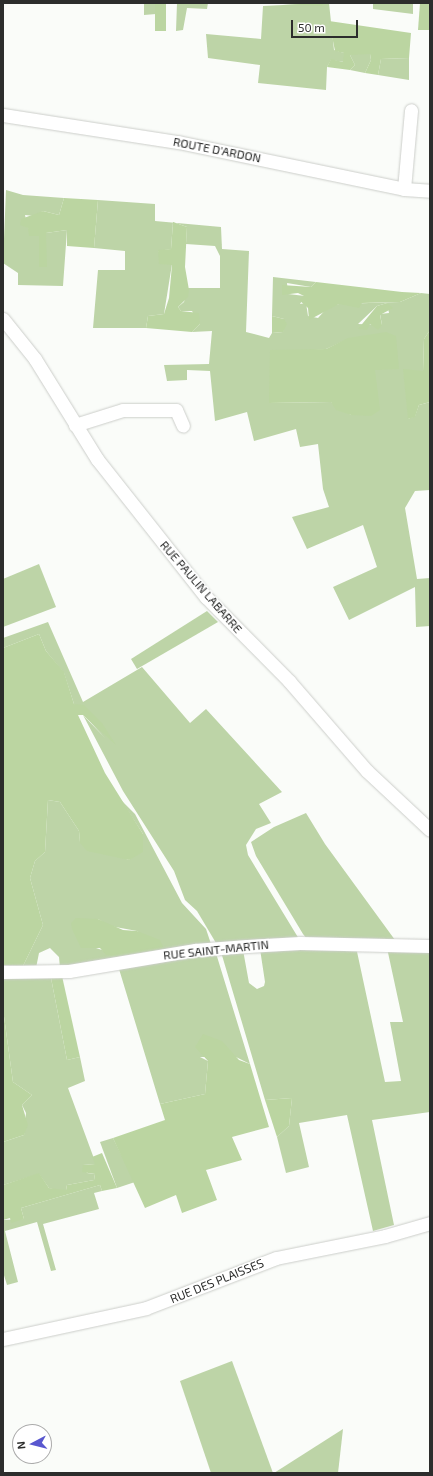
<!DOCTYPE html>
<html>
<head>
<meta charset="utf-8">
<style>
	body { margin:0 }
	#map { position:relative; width:433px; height:1476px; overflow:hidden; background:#fafcf9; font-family:"Exo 2",sans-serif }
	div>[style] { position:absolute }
	.green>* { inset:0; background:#bdd4a7 }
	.forest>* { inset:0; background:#bbd5a1; transform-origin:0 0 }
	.roads { filter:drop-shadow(0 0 1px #ccceca) drop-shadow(0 0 1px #ccceca) }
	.minor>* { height:13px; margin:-6.5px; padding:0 6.5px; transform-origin:6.5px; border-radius:6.5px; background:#fff }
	span { translate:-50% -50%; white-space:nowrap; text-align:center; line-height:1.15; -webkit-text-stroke:3px #fff; paint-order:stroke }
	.street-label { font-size:12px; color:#2c2d2c }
	.frame { position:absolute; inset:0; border:4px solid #2c2d2c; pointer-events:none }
	.north { position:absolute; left:12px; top:1424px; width:40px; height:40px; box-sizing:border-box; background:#fff; border:1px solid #ababab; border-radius:50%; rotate:263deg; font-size:11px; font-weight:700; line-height:16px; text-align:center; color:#2c2d2c }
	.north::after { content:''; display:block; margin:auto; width:14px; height:18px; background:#5957cf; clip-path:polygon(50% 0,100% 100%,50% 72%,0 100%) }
	.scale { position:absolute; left:291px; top:20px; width:67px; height:18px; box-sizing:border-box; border:2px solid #2c2d2c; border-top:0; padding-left:5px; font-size:12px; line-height:14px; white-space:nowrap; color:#2c2d2c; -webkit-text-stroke:3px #fff; paint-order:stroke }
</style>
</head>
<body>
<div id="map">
	<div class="green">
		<i style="clip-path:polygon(144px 3px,155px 3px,156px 14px,144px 15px)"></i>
		<i style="clip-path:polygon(177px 3px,208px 3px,207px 9px,187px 8px,183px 30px,176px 31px)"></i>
		<i style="clip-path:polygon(324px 3px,329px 3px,334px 50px,344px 53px,344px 62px,331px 60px,327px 67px,326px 90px,258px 83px,260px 65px,208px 58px,206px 34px,261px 39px,263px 6px)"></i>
		<i style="clip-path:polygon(373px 3px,413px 3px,413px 14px,373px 9px)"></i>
		<i style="clip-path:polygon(354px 53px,370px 54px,371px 60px,365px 73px,350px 70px,355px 65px,350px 55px)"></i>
		<i style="clip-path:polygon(409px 58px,409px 80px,378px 75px,381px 59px)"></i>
		<i style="clip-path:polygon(6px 190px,23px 195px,64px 198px,59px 215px,43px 211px,35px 216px,25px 215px,28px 228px,39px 236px,39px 266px,46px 233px,67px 230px,63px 286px,18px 285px,18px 273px,3px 263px)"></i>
		<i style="clip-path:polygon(evenodd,98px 200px,155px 204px,155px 221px,221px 227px,222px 249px,249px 251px,246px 332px,269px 338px,272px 333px,283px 332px,284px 319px,272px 316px,273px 277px,316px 282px,311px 287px,287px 283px,288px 294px,305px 296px,300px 304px,306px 303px,308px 316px,318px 318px,328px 307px,339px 304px,400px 302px,421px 293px,430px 294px,430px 330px,424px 339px,423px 371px,408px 419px,415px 416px,419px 405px,430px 402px,430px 490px,415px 491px,405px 508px,417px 579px,430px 578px,430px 626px,416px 627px,415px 587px,349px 620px,333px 587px,377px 567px,363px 525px,307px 549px,292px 517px,329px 507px,323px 489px,318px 444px,300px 447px,296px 429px,254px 441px,247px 412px,215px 421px,210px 371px,187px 370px,187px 380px,167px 381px,164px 365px,209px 364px,212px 331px,192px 332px,200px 324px,192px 311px,181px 311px,178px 307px,184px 302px,188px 288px,220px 288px,220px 256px,215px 246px,186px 244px,187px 227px,173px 222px,171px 249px,158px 251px,172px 264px,164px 314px,148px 316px,146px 328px,93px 328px,98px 270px,125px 270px,125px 251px,94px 248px,98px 200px,387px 303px,389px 313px,380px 314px,382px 325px,358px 324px,377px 306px,387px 303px,98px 200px,348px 339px,371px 415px,351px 415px,331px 402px,269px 403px,302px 351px,326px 349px,348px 339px)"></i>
		<i style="clip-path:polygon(39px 564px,56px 607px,3px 627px,3px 579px)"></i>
		<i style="clip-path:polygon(207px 611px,218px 622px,137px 669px,131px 659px)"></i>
		<i style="clip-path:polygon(48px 622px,83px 702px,142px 667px,190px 723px,206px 709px,282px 792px,259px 804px,271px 823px,256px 829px,246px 845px,248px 855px,299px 939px,216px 943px,197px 911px,185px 900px,174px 871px,123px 791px,83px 715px,105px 738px,74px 704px,64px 673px,46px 651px,39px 634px,3px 648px,3px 638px)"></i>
		<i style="clip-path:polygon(48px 800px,60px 802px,79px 831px,80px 842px,129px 860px,143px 834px,121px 800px,135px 814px,182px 903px,206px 929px,211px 944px,165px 951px,137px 931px,110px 926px,98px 919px,93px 947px,123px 957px,60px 968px,59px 957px,50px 948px,39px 953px,36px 968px,23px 966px,43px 925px,30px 878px,35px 861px,45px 852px)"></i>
		<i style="clip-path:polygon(306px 813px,325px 844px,395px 940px,307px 939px,303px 934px,256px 856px,251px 842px,274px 827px)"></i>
		<i style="clip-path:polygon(356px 947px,385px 1082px,401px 1081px,390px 1022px,403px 1022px,387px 948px,430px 950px,430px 1112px,372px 1120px,394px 1225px,373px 1231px,347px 1115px,299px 1123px,309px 1167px,286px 1173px,277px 1137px,289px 1126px,292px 1098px,265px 1100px,221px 952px,243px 950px,249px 983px,257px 989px,264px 986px,265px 982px,260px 949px)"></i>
		<i style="clip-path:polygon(215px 950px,250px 1064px,236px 1057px,200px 1057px,208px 1061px,205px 1094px,160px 1104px,119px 969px)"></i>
		<i style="clip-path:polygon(3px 977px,51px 978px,67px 1060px,80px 1057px,85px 1081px,68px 1088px,96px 1164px,83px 1165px,87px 1173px,95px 1174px,94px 1180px,67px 1185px,66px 1190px,60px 1191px,49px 1188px,39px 1174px,3px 1185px,3px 1142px,24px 1135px,26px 1113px,22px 1105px,32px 1095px,13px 1082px,3px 1009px)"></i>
		<i style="clip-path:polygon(113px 1138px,135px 1182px,117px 1188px,100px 1142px)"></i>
		<i style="clip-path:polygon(100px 1185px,102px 1191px,94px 1193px,99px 1209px,43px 1224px,56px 1270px,51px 1271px,37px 1222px,5px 1231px,18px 1282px,7px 1285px,3px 1272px,3px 1220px,24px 1219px,21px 1208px)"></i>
		<i style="clip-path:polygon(232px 1361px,273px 1473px,211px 1473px,180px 1381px)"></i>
		<i style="clip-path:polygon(343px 1429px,338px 1473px,274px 1473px)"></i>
	</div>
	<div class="forest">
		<i style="left:155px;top:3px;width:11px;height:28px"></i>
		<i style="clip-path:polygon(263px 3px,324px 3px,322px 6px)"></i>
		<i style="clip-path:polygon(420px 3px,430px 3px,430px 30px,418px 30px)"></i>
		<i style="clip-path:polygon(329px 21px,411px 33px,409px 58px,381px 59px,378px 75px,365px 73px,371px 60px,370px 54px,350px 55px,355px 65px,350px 70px,327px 67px,331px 59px,343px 62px,344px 53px,335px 51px)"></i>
		<i style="clip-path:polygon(64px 198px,98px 200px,94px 248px,67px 246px,67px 230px,46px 233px,47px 267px,39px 267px,39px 236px,29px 236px,28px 228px,20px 225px,21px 219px,43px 211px,59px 215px)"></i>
		<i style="clip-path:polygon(173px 222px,187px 227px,185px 267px,189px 290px,188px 297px,178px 307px,181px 311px,199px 313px,200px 324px,192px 332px,146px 328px,148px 316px,164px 314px,169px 298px,172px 265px,159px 264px,158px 250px,171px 249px)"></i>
		<i style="clip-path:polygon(316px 282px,402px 292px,421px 293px,400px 302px,362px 303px,359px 308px,339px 304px,309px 320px,308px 308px,299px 300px,304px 296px,298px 293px,282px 295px,282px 285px,311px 287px)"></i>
		<i style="clip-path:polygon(387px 303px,393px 308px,380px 315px,382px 325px,378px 330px,370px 324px,367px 330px,358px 329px,377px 306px)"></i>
		<i style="clip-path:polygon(272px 316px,284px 319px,287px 324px,283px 332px,272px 333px)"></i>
		<i style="clip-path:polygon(430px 330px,430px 402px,419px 405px,415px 417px,408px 419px,403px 369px,423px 371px,424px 339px)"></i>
		<i style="clip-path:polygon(386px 332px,396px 336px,399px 369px,375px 370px,380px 410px,371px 416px,351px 415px,336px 410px,331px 402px,269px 403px,270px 350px,326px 349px,348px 338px)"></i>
		<i style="clip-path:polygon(39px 634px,46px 651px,64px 672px,74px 704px,84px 705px,102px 723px,116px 745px,83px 715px,78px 715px,105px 773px,143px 834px,143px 852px,129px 860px,87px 851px,80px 843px,79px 831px,60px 802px,48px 800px,45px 852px,35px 861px,30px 878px,43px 925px,23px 966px,3px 965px,3px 648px)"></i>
		<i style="clip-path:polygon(76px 918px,98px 919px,123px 930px,137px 931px,160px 940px,165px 951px,122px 957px,106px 955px,100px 948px,81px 948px,72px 929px,71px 923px)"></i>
		<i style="clip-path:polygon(62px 976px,80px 1057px,67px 1060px,51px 978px)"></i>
		<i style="clip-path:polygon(3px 1009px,13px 1082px,32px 1095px,22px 1105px,28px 1125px,24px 1135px,3px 1142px)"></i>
		<i style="clip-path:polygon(203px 1034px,222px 1041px,239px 1060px,250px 1064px,269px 1127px,232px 1137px,242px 1160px,206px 1170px,217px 1200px,182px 1213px,176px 1195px,145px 1208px,113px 1138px,165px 1120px,160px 1104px,205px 1094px,208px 1061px,195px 1047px)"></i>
		<i style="clip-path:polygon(292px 1098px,289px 1126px,277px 1137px,265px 1100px)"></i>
		<i style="clip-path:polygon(102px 1153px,117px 1188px,102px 1191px,100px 1185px,21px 1208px,24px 1219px,11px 1223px,10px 1218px,3px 1220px,3px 1185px,39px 1173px,49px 1188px,66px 1190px,67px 1185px,94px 1180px,95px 1174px,82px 1172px,83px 1165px,95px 1164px,92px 1157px)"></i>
	</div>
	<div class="roads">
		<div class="minor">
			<i style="left:3px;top:115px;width:177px;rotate:8.8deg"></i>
			<i style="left:178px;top:142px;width:231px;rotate:11.7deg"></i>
			<i style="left:404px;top:189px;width:26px;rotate:4deg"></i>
			<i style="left:404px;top:189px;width:79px;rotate:-84.9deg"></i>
			<i style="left:3px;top:319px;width:51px;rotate:51.3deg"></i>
			<i style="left:35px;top:359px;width:118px;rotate:58.2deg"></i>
			<i style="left:97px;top:459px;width:176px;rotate:51.7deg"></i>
			<i style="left:206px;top:597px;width:118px;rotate:45.3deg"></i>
			<i style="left:289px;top:681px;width:119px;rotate:49.1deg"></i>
			<i style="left:367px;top:771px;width:86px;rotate:43.1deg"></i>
			<i style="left:75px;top:425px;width:50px;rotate:-17.4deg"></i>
			<i style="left:123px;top:410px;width:53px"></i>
			<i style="left:176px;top:410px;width:17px;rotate:66deg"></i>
			<i style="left:3px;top:972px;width:66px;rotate:-0.9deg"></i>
			<i style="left:69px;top:971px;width:128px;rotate:-9.5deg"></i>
			<i style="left:195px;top:950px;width:52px;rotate:-4.4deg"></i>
			<i style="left:247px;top:946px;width:53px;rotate:-3.2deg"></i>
			<i style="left:300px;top:943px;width:130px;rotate:1.3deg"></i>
			<i style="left:3px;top:1339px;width:146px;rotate:-12.2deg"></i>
			<i style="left:146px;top:1308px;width:139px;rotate:-21deg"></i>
			<i style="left:276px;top:1258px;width:111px;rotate:-11.4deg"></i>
			<i style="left:385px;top:1236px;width:47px;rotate:-16.1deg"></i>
		</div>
	</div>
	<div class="street-label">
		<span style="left:217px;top:150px;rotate:11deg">ROUTE D'ARDON</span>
		<span style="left:201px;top:587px;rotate:49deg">RUE PAULIN LABARRE</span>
		<span style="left:216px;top:950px;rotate:-6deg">RUE SAINT-MARTIN</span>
		<span style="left:217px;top:1281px;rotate:-22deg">RUE DES PLAISSES</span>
	</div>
	<div class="frame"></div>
	<div class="north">N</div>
	<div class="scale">50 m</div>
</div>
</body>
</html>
